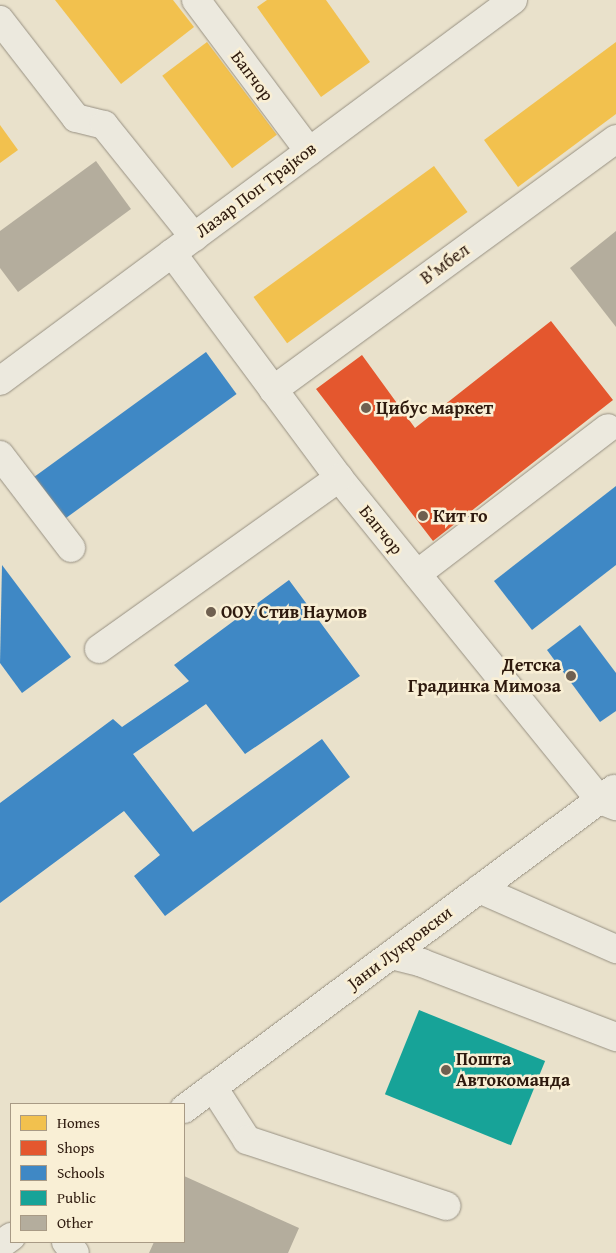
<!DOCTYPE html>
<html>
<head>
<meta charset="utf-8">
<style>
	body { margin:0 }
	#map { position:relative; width:616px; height:1253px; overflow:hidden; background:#e9e1cb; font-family:"Gentium Book Plus",serif }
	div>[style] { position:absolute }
	.homes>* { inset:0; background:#f2c14e; transform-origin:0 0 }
	.shops>* { inset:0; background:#e4572e }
	.schools>* { inset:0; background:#3f88c5; transform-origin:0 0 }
	.public>* { inset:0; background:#17a398; transform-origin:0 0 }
	.building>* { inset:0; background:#b4ad9d }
	.roads { filter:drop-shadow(0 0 1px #979082) drop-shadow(0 0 1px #979082) }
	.minor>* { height:28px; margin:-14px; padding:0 14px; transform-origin:14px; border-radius:14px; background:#ece9de }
	.dots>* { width:14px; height:14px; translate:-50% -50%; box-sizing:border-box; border:2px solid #f9efd5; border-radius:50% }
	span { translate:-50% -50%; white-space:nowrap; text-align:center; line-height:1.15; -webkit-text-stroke:5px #f9efd5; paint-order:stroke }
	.street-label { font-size:18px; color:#2e1a0e }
	.poi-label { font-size:18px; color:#2e1a0e; font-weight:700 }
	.left { translate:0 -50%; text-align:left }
	.right { translate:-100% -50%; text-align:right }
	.legend { position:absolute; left:10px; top:1103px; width:175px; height:140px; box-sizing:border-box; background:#f9efd5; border:1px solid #a89a85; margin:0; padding:6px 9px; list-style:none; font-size:15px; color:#2e1a0e }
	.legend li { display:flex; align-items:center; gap:10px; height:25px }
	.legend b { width:25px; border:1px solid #a89a85 }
</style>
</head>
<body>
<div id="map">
	<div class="homes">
		<i style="clip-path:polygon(55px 0,173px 0,194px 27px,121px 84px)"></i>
		<i style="clip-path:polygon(267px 0,326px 0,370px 62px,321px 97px,257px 7px)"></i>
		<i style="left:207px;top:42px;width:116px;height:56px;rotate:53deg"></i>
		<i style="clip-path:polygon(616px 42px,616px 114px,518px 187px,484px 140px)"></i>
		<i style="clip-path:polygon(0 125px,18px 150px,0 163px)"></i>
		<i style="left:434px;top:166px;width:57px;height:223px;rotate:54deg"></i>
	</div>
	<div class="shops">
		<i style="clip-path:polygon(551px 321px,613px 400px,433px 541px,316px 389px,362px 355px,415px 428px)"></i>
	</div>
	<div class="schools">
		<i style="left:206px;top:352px;width:52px;height:221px;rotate:54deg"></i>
		<i style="clip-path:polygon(616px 486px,616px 565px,532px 630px,494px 581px)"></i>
		<i style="clip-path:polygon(2px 565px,71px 657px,22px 693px,0 663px)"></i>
		<i style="clip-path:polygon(289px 580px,360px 676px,245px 754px,206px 704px,133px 754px,193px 832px,322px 739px,350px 777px,165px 916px,134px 876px,160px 855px,124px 811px,0 903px,0 803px,113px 719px,122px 727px,189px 681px,174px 665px)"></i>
		<i style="clip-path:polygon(580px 625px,616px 673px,616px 711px,600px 722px,547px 650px)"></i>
	</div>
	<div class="public">
		<i style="left:419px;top:1010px;width:136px;height:91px;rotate:22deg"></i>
	</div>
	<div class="building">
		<i style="clip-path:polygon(96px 161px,131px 209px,18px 292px,0 268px,0 231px)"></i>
		<i style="clip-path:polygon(616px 231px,616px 327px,570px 268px)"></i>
		<i style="clip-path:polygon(184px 1176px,299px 1228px,288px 1253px,149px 1253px,154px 1242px,184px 1242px)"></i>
	</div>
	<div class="roads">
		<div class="minor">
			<i style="left:196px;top:0;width:189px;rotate:53.2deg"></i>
			<i style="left:0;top:20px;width:124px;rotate:52.2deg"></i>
			<i style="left:76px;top:118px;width:29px;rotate:14deg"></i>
			<i style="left:104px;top:125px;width:144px;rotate:51.2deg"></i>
			<i style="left:172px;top:253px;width:280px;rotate:53.4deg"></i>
			<i style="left:339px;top:478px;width:414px;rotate:51deg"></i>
			<i style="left:600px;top:800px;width:17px;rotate:21deg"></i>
			<i style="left:0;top:381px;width:639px;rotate:-36.6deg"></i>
			<i style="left:273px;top:390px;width:425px;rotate:-36.2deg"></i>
			<i style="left:0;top:455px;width:117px;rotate:52.6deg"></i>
			<i style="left:417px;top:574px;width:240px;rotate:-37.4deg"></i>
			<i style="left:99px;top:649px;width:295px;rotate:-35.5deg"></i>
			<i style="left:479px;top:889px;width:150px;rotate:23.7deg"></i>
			<i style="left:391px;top:955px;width:32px;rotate:14deg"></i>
			<i style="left:422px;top:963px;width:208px;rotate:20.9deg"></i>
			<i style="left:213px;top:1087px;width:63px;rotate:57.3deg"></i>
			<i style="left:247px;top:1140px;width:210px;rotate:18.3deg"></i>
			<i style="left:184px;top:1109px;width:536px;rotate:-36.66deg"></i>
			<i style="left:66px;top:1242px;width:14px;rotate:51deg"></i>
			<i style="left:0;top:1245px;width:14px;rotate:-36deg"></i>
		</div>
	</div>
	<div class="dots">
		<i style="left:366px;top:408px;background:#6f6050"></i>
		<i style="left:423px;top:516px;background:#6f6050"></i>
		<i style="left:211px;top:612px;background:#6f6050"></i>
		<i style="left:571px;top:676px;background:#6f6050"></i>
		<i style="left:446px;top:1070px;background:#6f6050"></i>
	</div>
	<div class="street-label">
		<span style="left:252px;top:76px;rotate:53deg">Бапчор</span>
		<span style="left:256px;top:190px;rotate:-37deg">Лазар Поп Трајков</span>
		<span style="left:445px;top:264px;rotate:-36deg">В'мбел</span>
		<span style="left:381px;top:530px;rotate:51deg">Бапчор</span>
		<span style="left:400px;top:948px;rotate:-37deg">Јани Лукровски</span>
	</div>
	<div class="poi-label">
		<span class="left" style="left:376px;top:408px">Цибус маркет</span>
		<span class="left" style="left:433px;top:516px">Кит го</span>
		<span class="left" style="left:221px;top:612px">ООУ Стив Наумов</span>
		<span class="right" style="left:561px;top:676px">Детска<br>Градинка Мимоза</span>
		<span class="left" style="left:456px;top:1070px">Пошта<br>Автокоманда</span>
	</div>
	<ul class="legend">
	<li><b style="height:14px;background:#f2c14e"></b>Homes</li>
	<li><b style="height:14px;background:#e4572e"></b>Shops</li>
	<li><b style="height:14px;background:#3f88c5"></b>Schools</li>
	<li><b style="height:14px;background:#17a398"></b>Public</li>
	<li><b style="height:14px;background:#b4ad9d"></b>Other</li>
	</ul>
</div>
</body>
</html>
